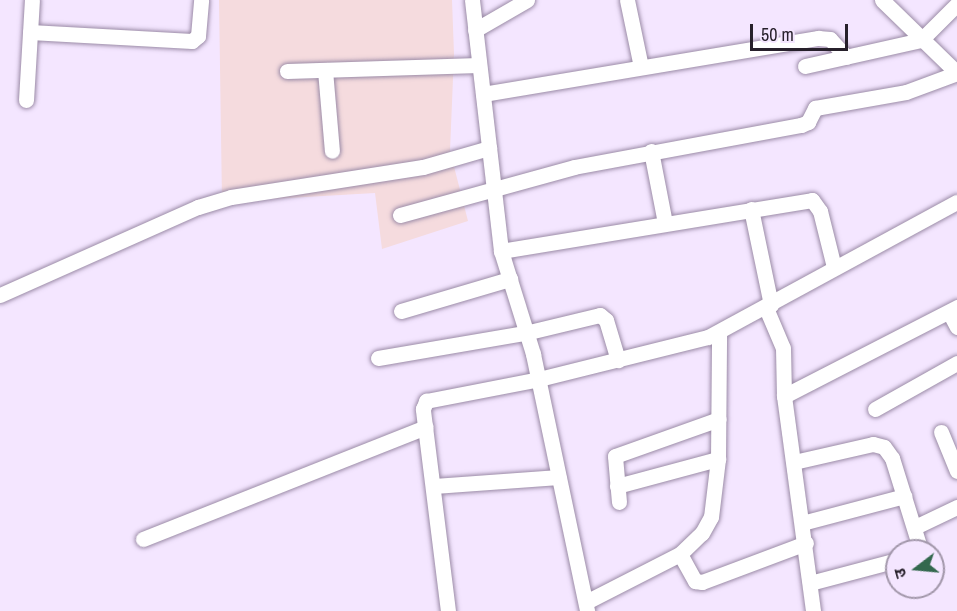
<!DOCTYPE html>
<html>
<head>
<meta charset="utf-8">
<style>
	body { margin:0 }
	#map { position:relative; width:957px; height:611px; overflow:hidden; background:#f4e6ff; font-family:"Archivo Narrow","Noto Sans Devanagari",sans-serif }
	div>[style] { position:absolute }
	.commercial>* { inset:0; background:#f5dbde }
	.roads { filter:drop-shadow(0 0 2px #9b8ba7) drop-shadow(0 0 2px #9b8ba7) }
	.minor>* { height:15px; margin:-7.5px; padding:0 7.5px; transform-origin:7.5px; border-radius:7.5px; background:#fff }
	span { translate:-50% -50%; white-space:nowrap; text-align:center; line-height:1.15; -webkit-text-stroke:6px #f4e6ff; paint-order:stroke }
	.north { position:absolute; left:885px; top:539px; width:60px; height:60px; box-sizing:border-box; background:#f4e6ff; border:2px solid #a297aa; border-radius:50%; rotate:254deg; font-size:16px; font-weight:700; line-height:24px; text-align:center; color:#27202b }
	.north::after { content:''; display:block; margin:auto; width:21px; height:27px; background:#33684e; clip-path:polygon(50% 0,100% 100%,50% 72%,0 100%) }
	.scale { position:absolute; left:750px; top:24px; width:98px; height:27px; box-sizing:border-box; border:3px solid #27202b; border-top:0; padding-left:8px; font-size:18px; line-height:21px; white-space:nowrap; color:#27202b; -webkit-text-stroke:4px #f4e6ff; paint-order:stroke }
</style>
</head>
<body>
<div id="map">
	<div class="commercial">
		<i style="clip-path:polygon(219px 0,452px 0,454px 54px,450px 151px,468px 221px,382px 249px,375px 193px,222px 202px)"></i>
	</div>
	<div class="roads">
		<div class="minor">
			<i style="left:472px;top:0;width:253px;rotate:83.4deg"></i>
			<i style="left:501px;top:251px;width:108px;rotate:72.7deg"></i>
			<i style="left:533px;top:354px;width:263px;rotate:78.1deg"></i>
			<i style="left:627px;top:0;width:68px;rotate:78.2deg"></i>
			<i style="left:882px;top:0;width:105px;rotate:44.2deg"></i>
			<i style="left:475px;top:30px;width:60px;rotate:-30deg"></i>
			<i style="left:30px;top:32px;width:162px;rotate:3.2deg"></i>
			<i style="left:192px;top:41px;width:8px;rotate:-40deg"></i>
			<i style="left:198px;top:36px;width:36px;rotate:-85deg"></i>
			<i style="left:805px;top:66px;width:119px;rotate:-12.6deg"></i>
			<i style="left:921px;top:40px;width:51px;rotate:-45deg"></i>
			<i style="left:325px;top:70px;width:81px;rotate:85.1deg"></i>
			<i style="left:287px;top:71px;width:192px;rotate:-1.8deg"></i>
			<i style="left:483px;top:94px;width:340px;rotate:-9.5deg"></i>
			<i style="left:818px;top:38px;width:12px;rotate:5deg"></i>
			<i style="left:830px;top:39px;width:24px;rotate:48deg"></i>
			<i style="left:26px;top:100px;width:100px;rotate:-86.6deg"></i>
			<i style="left:651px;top:151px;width:73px;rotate:79deg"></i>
			<i style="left:751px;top:209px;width:98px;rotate:78.2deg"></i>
			<i style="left:400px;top:215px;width:180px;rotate:-15.4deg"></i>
			<i style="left:574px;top:167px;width:231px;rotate:-10.5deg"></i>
			<i style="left:801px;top:125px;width:8px;rotate:-23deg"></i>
			<i style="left:808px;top:122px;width:16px;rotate:-63deg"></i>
			<i style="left:815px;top:108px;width:92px;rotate:-10deg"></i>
			<i style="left:906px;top:92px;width:54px;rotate:-20.4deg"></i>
			<i style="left:501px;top:251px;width:315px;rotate:-9.3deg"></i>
			<i style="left:812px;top:200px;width:14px;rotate:54deg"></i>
			<i style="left:820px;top:211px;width:58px;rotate:76deg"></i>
			<i style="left:0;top:295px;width:217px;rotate:-24deg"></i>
			<i style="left:198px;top:207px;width:34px;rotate:-17deg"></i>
			<i style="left:231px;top:197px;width:194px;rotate:-8.9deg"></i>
			<i style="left:423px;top:167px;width:69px;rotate:-16.1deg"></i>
			<i style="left:766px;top:308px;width:43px;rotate:67deg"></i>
			<i style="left:783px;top:348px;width:48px;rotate:88.8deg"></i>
			<i style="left:784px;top:396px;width:217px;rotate:82.3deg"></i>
			<i style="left:401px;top:311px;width:114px;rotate:-16.4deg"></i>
			<i style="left:949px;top:312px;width:17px;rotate:62deg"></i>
			<i style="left:378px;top:358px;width:149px;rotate:-9.7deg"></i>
			<i style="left:525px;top:333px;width:77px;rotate:-13.5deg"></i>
			<i style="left:600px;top:315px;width:8px;rotate:40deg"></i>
			<i style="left:606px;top:320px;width:42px;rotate:73.3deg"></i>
			<i style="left:784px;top:396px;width:195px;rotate:-27.2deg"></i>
			<i style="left:875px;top:409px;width:94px;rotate:-29.3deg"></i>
			<i style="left:941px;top:432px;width:42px;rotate:67.7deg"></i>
			<i style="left:794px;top:462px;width:81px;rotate:-12.8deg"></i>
			<i style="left:873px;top:444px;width:11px;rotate:15deg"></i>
			<i style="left:884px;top:447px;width:14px;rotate:54deg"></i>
			<i style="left:892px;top:458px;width:97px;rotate:72.7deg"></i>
			<i style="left:434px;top:486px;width:125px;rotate:-4.1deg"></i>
			<i style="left:617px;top:486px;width:105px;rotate:-15deg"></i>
			<i style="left:619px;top:502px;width:46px;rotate:-95deg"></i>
			<i style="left:615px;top:456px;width:110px;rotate:-19.6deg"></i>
			<i style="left:802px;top:523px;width:106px;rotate:-14.8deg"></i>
			<i style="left:915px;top:527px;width:47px;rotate:-25.5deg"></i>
			<i style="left:143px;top:539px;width:304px;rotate:-21.6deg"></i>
			<i style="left:680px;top:554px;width:31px;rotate:61deg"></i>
			<i style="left:695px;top:581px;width:7px;rotate:8deg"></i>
			<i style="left:702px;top:582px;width:111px;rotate:-20.6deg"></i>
			<i style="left:810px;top:583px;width:90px;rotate:-14.8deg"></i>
			<i style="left:586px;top:602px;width:106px;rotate:-27.1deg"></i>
			<i style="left:680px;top:554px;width:30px;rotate:-44deg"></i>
			<i style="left:702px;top:533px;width:18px;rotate:-61deg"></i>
			<i style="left:711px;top:517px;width:58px;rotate:-83.1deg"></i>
			<i style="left:718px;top:459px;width:127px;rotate:-89.5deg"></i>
			<i style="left:448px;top:611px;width:204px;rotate:-97.1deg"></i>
			<i style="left:423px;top:409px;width:9px;rotate:-69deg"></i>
			<i style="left:426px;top:401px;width:115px;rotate:-11deg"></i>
			<i style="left:539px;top:379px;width:174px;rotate:-14deg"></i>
			<i style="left:708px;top:337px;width:283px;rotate:-28.5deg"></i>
		</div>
	</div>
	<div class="north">उ</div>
	<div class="scale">50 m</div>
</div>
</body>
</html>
